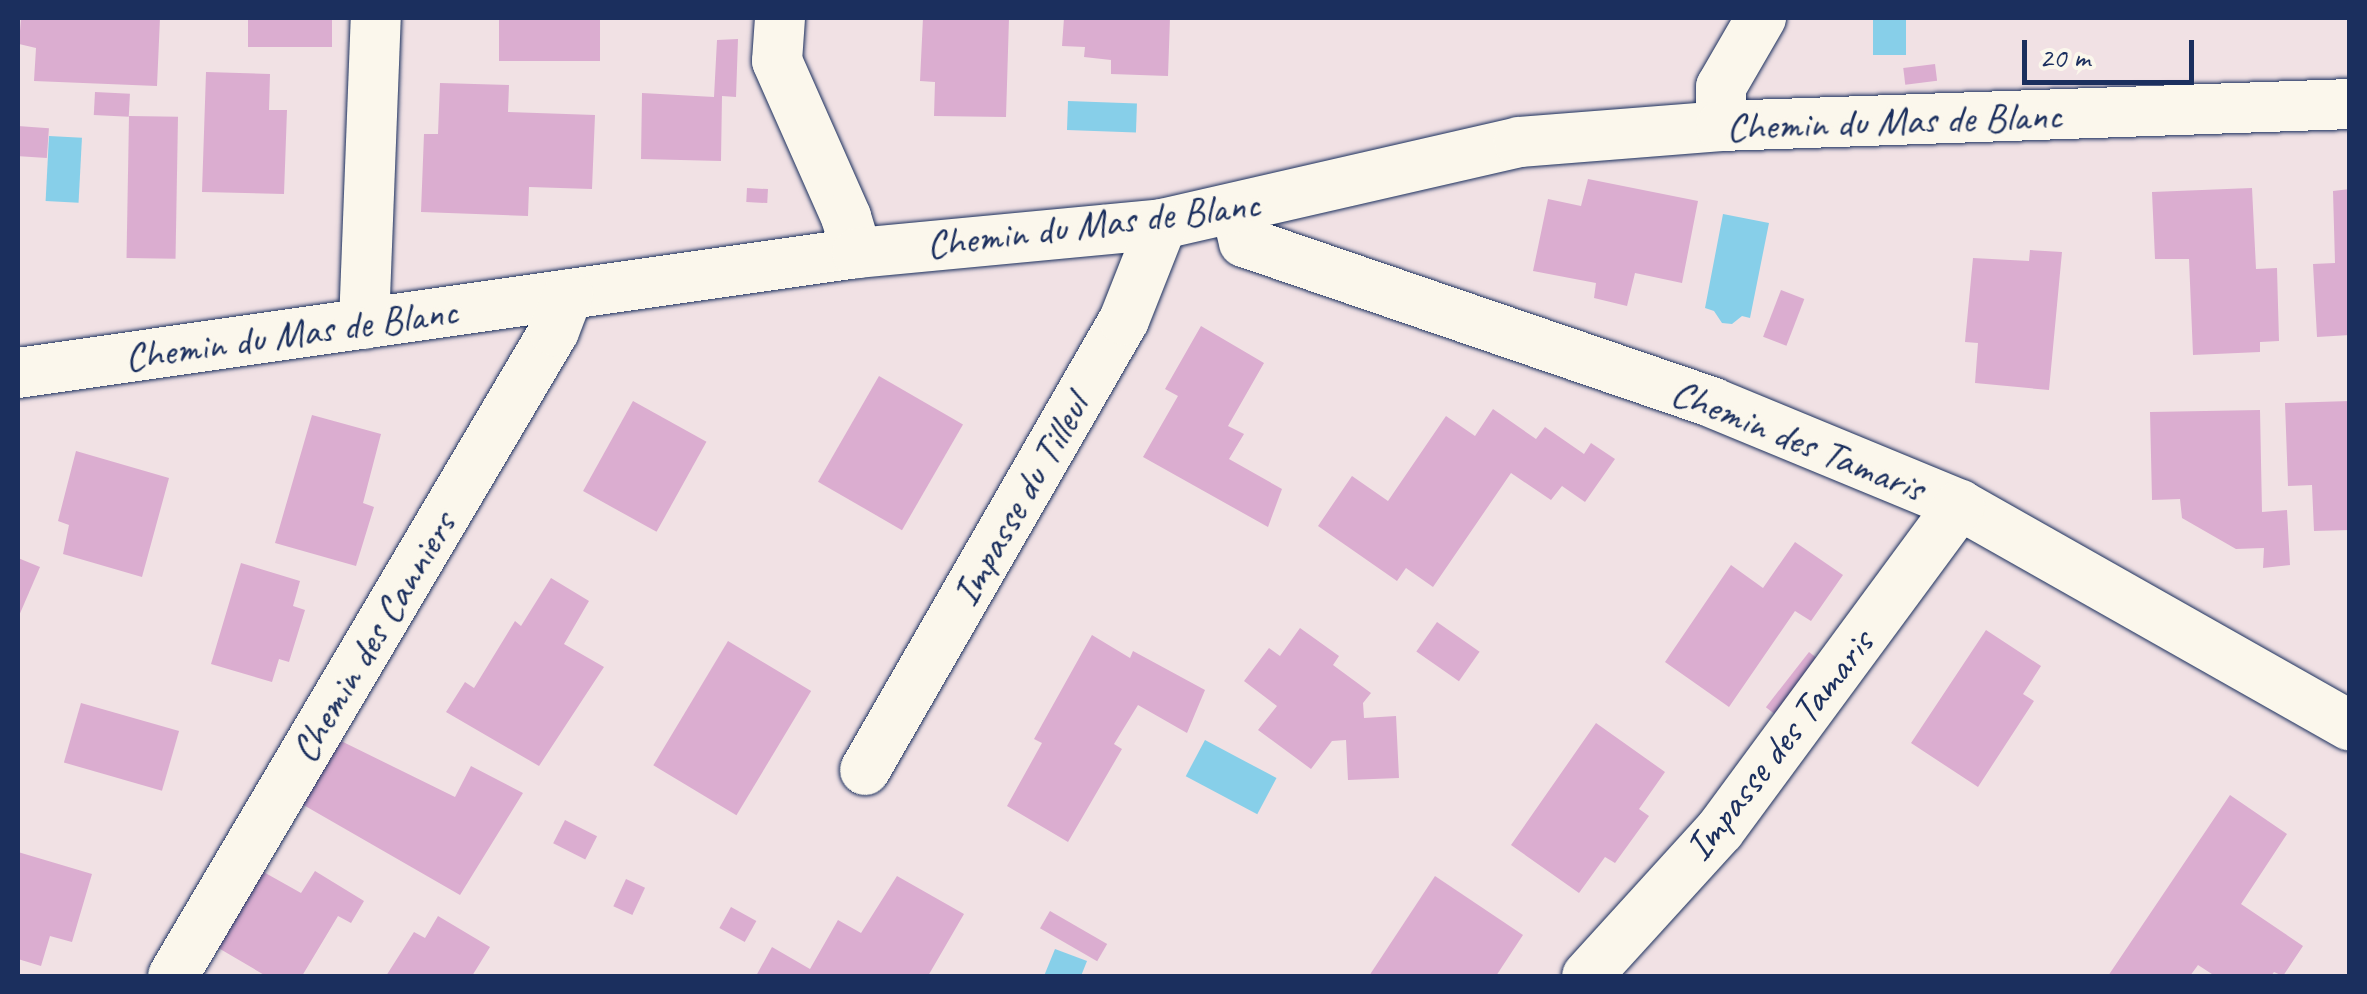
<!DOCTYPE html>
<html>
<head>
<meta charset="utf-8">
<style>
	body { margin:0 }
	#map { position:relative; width:2367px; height:994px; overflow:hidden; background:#f1e1e4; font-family:Caveat,sans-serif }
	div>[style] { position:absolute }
	.water>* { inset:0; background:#87cfe9; transform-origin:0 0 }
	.building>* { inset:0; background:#dbadd0; transform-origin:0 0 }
	.roads { filter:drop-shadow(0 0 2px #1b2f5e) drop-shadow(0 0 2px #1b2f5e) }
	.street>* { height:50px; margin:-25px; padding:0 25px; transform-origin:25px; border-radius:25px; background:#fbf7ec }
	span { translate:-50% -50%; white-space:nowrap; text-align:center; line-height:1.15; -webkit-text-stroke:8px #fbf7ec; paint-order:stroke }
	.street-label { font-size:40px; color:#1b2f5e }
	.frame { position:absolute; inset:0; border:20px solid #1b2f5e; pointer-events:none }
	.scale { position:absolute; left:2022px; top:40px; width:172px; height:45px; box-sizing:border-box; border:5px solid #1b2f5e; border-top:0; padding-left:12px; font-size:30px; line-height:35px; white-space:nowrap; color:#1b2f5e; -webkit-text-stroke:8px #fbf7ec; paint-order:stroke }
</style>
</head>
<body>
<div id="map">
	<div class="water">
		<i style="left:1873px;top:18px;width:33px;height:37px"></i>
		<i style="left:1068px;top:101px;width:69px;height:29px;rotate:2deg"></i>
		<i style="left:49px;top:136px;width:33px;height:65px;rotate:3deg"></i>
		<i style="clip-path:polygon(1723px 214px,1769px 223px,1750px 318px,1742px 316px,1732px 324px,1722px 323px,1714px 311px,1705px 308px)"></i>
		<i style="left:1205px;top:740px;width:81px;height:41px;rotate:28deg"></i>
		<i style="clip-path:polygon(1055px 949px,1087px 961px,1081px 976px,1044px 976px)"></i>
	</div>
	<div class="building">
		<i style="clip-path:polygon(21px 18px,160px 18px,157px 86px,34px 81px,36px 48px,19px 44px)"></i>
		<i style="left:248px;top:18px;width:84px;height:29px"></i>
		<i style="left:499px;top:18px;width:101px;height:43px"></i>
		<i style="clip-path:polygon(923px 18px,1009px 18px,1006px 117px,934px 116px,935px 82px,920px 81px)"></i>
		<i style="clip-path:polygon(1064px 18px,1170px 18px,1168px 76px,1111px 74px,1111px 60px,1084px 57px,1085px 47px,1062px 46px)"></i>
		<i style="clip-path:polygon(738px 39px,736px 97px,722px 96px,721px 161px,641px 159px,642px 93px,714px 97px,717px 40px)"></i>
		<i style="left:1935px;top:64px;width:17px;height:32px;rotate:83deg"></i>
		<i style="clip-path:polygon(206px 72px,270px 74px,269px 110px,287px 110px,284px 194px,202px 192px)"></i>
		<i style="clip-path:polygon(440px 83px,509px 85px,508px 112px,595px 115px,592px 189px,529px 187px,528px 216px,421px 212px,424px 134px,438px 134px)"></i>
		<i style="left:95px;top:92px;width:35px;height:23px;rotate:3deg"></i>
		<i style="left:129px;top:116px;width:49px;height:142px;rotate:1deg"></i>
		<i style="left:18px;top:126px;width:31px;height:30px;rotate:4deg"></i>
		<i style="clip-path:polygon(1588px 179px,1698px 201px,1682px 283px,1635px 273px,1627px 306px,1594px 298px,1596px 283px,1533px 271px,1548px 199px,1581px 206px)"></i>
		<i style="left:747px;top:188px;width:21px;height:14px;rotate:3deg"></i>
		<i style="clip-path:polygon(2252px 188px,2256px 269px,2277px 268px,2279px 341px,2260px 342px,2260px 352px,2193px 355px,2189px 259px,2155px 259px,2152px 192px)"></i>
		<i style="clip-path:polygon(2350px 189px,2350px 335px,2317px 337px,2313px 264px,2335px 263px,2333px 191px)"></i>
		<i style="clip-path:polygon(2030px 250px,2062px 252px,2049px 390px,1975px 383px,1978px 343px,1965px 342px,1973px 258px,2029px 261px)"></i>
		<i style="left:1781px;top:290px;width:25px;height:50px;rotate:21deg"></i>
		<i style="clip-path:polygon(1201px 326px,1264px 363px,1228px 426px,1244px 434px,1229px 459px,1282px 489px,1268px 527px,1143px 457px,1178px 396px,1165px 389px)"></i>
		<i style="left:879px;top:376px;width:97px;height:122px;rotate:30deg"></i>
		<i style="left:633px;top:401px;width:84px;height:103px;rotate:29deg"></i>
		<i style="clip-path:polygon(2350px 401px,2350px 530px,2314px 531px,2312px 485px,2288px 486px,2285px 403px)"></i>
		<i style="clip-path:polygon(1493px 409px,1536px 439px,1545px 427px,1584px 454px,1591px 443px,1615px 459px,1585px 502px,1562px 486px,1551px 500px,1511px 473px,1433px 587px,1406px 568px,1397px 581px,1318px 526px,1352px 476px,1388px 501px,1446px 416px,1475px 436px)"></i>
		<i style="clip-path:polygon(2260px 410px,2262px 512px,2287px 510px,2290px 565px,2263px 568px,2264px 548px,2236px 549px,2182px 518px,2180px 499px,2152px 500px,2150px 412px)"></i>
		<i style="clip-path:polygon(312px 415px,381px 434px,363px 503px,374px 507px,356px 566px,275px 543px)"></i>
		<i style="clip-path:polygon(76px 451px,169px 478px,142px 577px,63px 554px,69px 525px,58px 521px)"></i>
		<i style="clip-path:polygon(1795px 542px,1843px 575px,1811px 621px,1795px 611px,1729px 707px,1665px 662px,1731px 565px,1763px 588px)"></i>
		<i style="clip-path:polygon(18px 558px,40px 567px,18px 618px)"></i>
		<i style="clip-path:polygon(241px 563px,300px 581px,293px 606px,305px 610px,289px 662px,279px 659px,272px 682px,211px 664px)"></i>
		<i style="clip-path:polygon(551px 578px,589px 601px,564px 644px,604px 667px,539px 766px,446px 712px,465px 682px,474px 688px,515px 621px,521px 626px)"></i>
		<i style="left:1437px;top:622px;width:52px;height:36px;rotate:35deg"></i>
		<i style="clip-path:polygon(1300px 628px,1339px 656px,1333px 665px,1371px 693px,1363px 703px,1364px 718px,1396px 716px,1399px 778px,1348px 780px,1346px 740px,1332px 741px,1311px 769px,1258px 730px,1277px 706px,1244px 681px,1269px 648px,1280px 656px)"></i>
		<i style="clip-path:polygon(1986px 630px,2041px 666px,2023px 694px,2034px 701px,1978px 787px,1911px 743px)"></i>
		<i style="clip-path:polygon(1092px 635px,1130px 658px,1133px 651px,1205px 690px,1187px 733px,1138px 705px,1114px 744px,1122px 749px,1068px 842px,1007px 806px,1042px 743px,1034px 739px)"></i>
		<i style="left:728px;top:641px;width:97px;height:145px;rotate:31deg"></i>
		<i style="left:1809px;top:652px;width:11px;height:70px;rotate:38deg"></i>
		<i style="left:81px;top:703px;width:102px;height:62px;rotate:16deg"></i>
		<i style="clip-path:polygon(1596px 723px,1665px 772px,1639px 809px,1649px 816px,1615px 863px,1605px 857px,1579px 893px,1511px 845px)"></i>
		<i style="clip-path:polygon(337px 739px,455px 797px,471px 766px,523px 793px,460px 895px,300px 803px)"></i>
		<i style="clip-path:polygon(2230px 795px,2287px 834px,2241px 904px,2303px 946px,2283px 976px,2274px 972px,2271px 976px,2215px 976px,2198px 965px,2190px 976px,2108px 976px)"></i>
		<i style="left:565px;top:820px;width:36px;height:26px;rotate:27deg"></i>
		<i style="clip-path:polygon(18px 852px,92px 874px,72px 942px,50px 936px,41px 966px,18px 959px)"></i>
		<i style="clip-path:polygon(260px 870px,301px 893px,315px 871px,364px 901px,351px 923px,338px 916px,302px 976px,266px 976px,215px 946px)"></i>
		<i style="clip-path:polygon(897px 876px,964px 914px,928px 976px,756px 976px,772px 947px,810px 969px,838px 920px,861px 933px)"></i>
		<i style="clip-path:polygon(1435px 876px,1523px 935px,1496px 976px,1369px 976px)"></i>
		<i style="left:626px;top:879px;width:21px;height:30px;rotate:25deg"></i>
		<i style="left:731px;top:907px;width:29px;height:24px;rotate:29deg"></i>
		<i style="left:1050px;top:911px;width:66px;height:20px;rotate:30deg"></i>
		<i style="clip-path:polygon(438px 916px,490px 947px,472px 976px,386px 976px,414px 932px,425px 938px)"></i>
	</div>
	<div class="roads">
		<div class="street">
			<i style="left:780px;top:18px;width:43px;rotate:94deg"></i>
			<i style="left:777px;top:61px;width:171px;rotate:66.1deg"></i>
			<i style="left:846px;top:217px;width:38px;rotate:73deg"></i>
			<i style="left:1721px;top:126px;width:39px;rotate:-90deg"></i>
			<i style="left:1721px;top:87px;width:80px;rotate:-59.9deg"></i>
			<i style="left:1236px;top:210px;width:33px;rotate:76deg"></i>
			<i style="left:1244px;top:242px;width:496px;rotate:18.9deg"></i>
			<i style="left:1713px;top:403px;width:267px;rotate:22.4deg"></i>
			<i style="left:1960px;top:505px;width:448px;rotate:29.5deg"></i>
			<i style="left:364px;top:324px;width:306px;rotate:-87.8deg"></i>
			<i style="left:18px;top:373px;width:848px;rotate:-8.14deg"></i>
			<i style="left:857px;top:253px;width:306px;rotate:-5.4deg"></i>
			<i style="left:1162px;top:224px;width:366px;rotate:-12.9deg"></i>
			<i style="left:1519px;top:142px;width:203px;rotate:-4.5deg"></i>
			<i style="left:1721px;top:126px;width:629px;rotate:-2deg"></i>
			<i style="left:865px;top:770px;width:519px;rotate:-60.08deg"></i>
			<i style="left:1124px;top:320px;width:103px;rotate:-68.4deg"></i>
			<i style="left:173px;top:976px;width:749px;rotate:-59.43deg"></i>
			<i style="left:554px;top:331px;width:39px;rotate:-69deg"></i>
			<i style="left:1587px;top:976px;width:197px;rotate:-47.7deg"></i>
			<i style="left:1720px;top:830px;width:404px;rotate:-53.6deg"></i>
		</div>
	</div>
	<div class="street-label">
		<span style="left:1894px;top:121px;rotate:-2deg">Chemin du Mas de Blanc</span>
		<span style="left:1093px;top:224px;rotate:-7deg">Chemin du Mas de Blanc</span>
		<span style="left:291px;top:334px;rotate:-8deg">Chemin du Mas de Blanc</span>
		<span style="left:1798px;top:440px;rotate:22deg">Chemin des Tamaris</span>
		<span style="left:1020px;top:500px;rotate:-60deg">Impasse du Tilleul</span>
		<span style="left:373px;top:637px;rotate:-59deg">Chemin des Canniers</span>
		<span style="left:1779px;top:745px;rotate:-52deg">Impasse des Tamaris</span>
	</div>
	<div class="frame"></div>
	<div class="scale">20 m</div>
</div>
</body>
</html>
